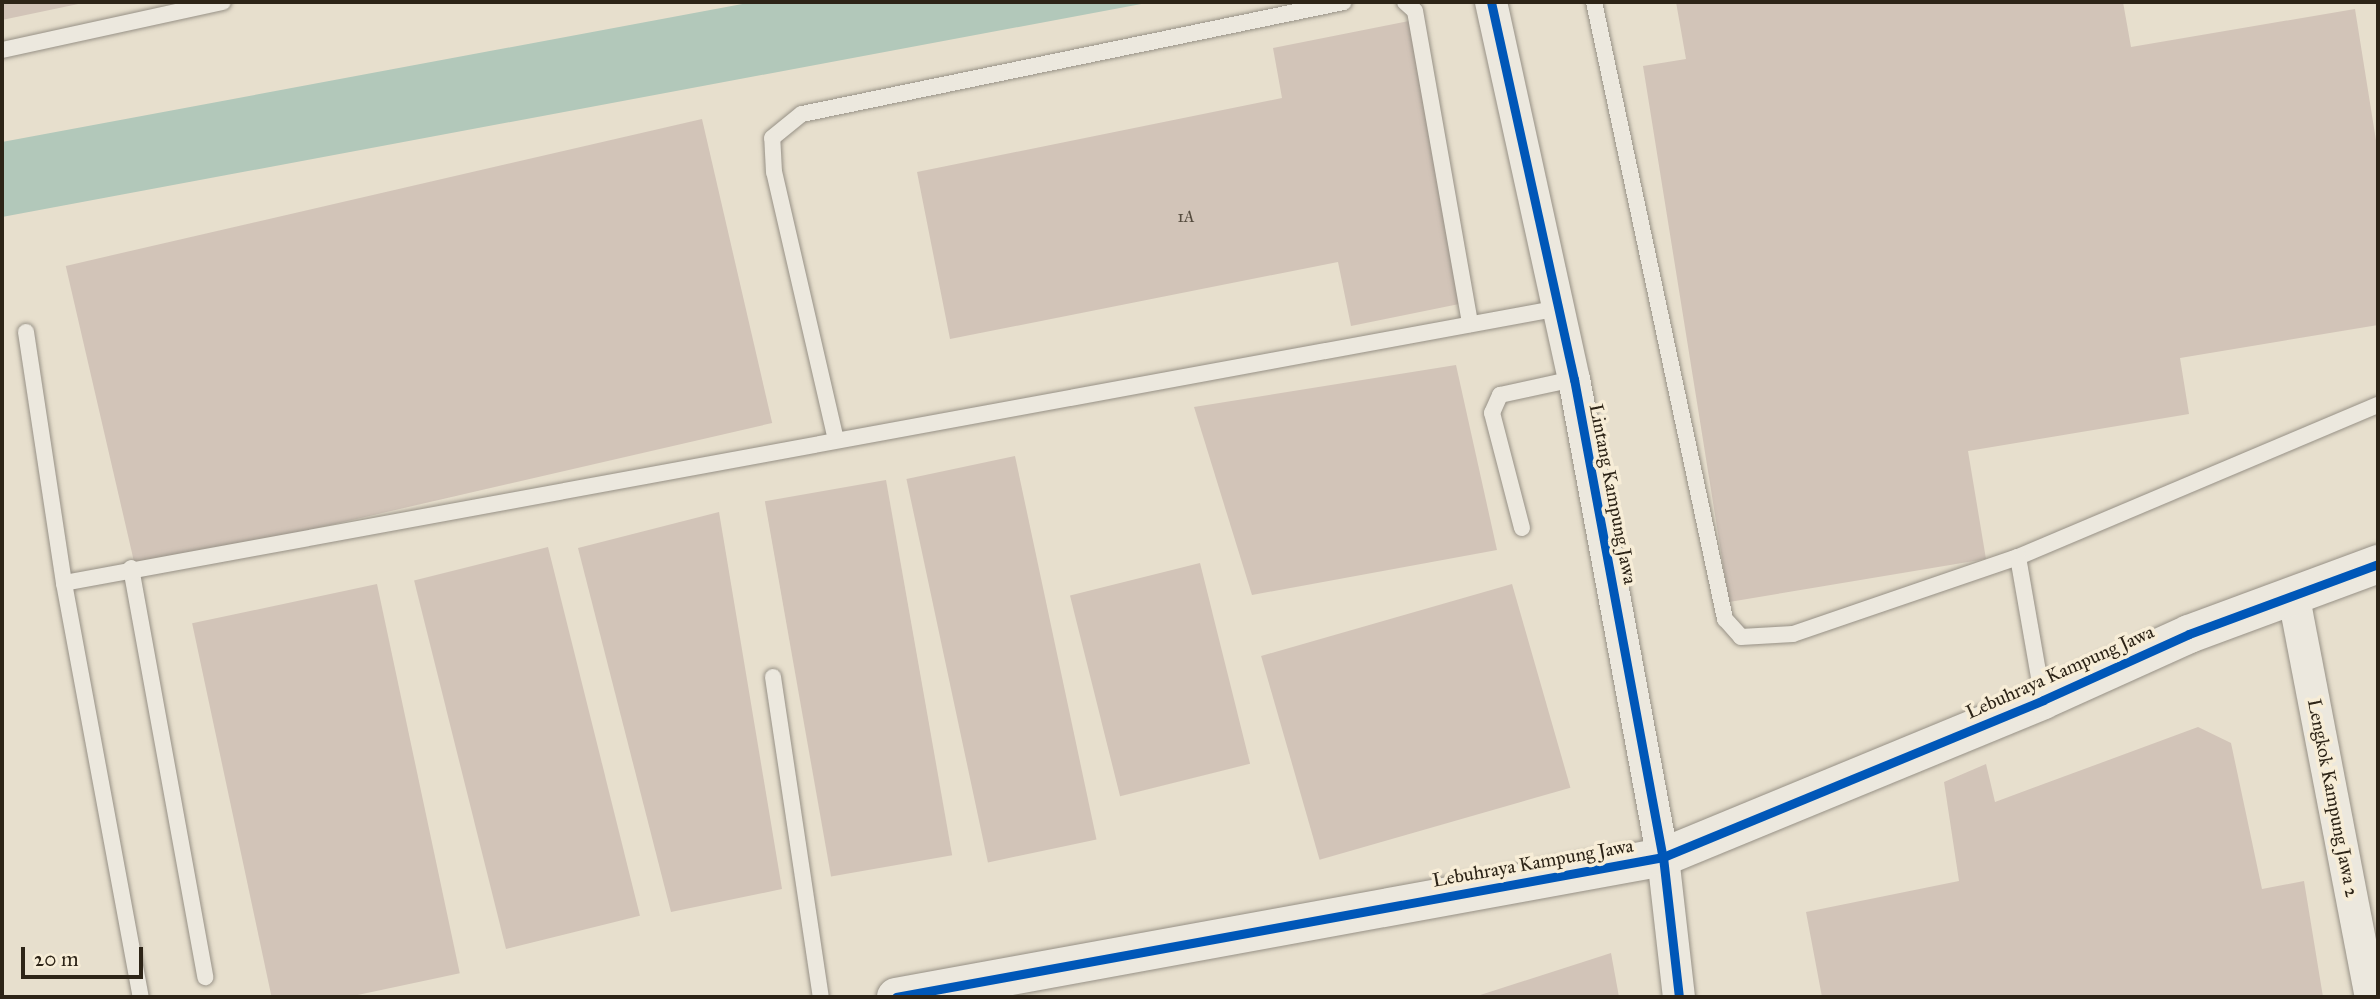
<!DOCTYPE html>
<html>
<head>
<meta charset="utf-8">
<style>
	body { margin:0 }
	#map { position:relative; width:2380px; height:999px; overflow:hidden; background:#e7dfcd; font-family:"IM FELL Great Primer",serif }
	div>[style] { position:absolute }
	.water>* { inset:0; background:#b2c8ba }
	.building>* { inset:0; background:#d2c4b8; transform-origin:0 0 }
	.roads { filter:drop-shadow(0 0 2px #979186) drop-shadow(0 0 2px #979186) }
	.service>* { height:16px; margin:-8px; padding:0 8px; transform-origin:8px; border-radius:8px; background:#ece8de }
	.minor>* { height:32px; margin:-16px; padding:0 16px; transform-origin:16px; border-radius:16px; background:#ece8de }
	.tertiary>* { height:38px; margin:-19px; padding:0 19px; transform-origin:19px; border-radius:19px; background:#ece8de }
	.cycleway>* { height:9px; margin:-4.5px; padding:0 4.5px; transform-origin:4.5px; border-radius:4.5px; background:#0057b8 }
	span { translate:-50% -50%; white-space:nowrap; text-align:center; line-height:1.15; -webkit-text-stroke:7px #f7edd7; paint-order:stroke }
	.number-label { font-size:16px; color:#564c3f }
	.number-label span { -webkit-text-stroke-width:0 }
	.street-label { font-size:19px; color:#2d2417 }
	.frame { position:absolute; inset:0; border:4px solid #2d2417; pointer-events:none }
	.scale { position:absolute; left:21px; top:947px; width:122px; height:32px; box-sizing:border-box; border:4px solid #2d2417; border-top:0; padding-left:9px; font-size:21px; line-height:24px; white-space:nowrap; color:#2d2417; -webkit-text-stroke:5px #f7edd7; paint-order:stroke }
</style>
</head>
<body>
<div id="map">
	<div class="water">
		<i style="clip-path:polygon(753px 2px,1152px 2px,2px 217px,2px 142px)"></i>
	</div>
	<div class="building">
		<i style="clip-path:polygon(2px 2px,82px 2px,83px 3px,2px 20px)"></i>
		<i style="clip-path:polygon(1676px 2px,2123px 2px,2131px 47px,2355px 9px,2378px 153px,2378px 325px,2180px 358px,2189px 414px,1968px 451px,1986px 559px,1729px 602px,1643px 66px,1686px 59px)"></i>
		<i style="clip-path:polygon(1409px 21px,1464px 303px,1351px 326px,1338px 262px,950px 339px,917px 172px,1282px 98px,1273px 48px)"></i>
		<i style="left:702px;top:119px;width:312px;height:653px;rotate:77deg"></i>
		<i style="clip-path:polygon(1456px 365px,1497px 550px,1252px 595px,1194px 407px)"></i>
		<i style="left:1015px;top:456px;width:392px;height:111px;rotate:78deg"></i>
		<i style="left:886px;top:480px;width:381px;height:123px;rotate:80deg"></i>
		<i style="clip-path:polygon(719px 512px,782px 889px,671px 912px,578px 548px)"></i>
		<i style="left:548px;top:547px;width:380px;height:138px;rotate:76deg"></i>
		<i style="left:1200px;top:563px;width:207px;height:134px;rotate:76deg"></i>
		<i style="left:377px;top:584px;width:398px;height:189px;rotate:78deg"></i>
		<i style="left:1512px;top:584px;width:212px;height:261px;rotate:74deg"></i>
		<i style="clip-path:polygon(2198px 727px,2231px 743px,2262px 889px,2304px 881px,2323px 997px,1822px 997px,1806px 912px,1959px 881px,1944px 782px,1986px 764px,1995px 802px)"></i>
		<i style="clip-path:polygon(1611px 953px,1619px 997px,1474px 997px)"></i>
	</div>
	<div class="roads">
		<div class="service">
			<i style="left:1405px;top:2px;width:13px;rotate:42deg"></i>
			<i style="left:1415px;top:11px;width:318px;rotate:80deg"></i>
			<i style="left:1594px;top:2px;width:631px;rotate:78.01deg"></i>
			<i style="left:1725px;top:619px;width:24px;rotate:48deg"></i>
			<i style="left:1741px;top:637px;width:52px;rotate:-3.3deg"></i>
			<i style="left:1793px;top:634px;width:238px;rotate:-18.9deg"></i>
			<i style="left:2018px;top:557px;width:391px;rotate:-22.9deg"></i>
			<i style="left:2px;top:50px;width:226px;rotate:-12.3deg"></i>
			<i style="left:26px;top:332px;width:254px;rotate:81.4deg"></i>
			<i style="left:64px;top:583px;width:421px;rotate:79.5deg"></i>
			<i style="left:836px;top:440px;width:275px;rotate:-103deg"></i>
			<i style="left:774px;top:172px;width:34px;rotate:-93deg"></i>
			<i style="left:772px;top:138px;width:38px;rotate:-39deg"></i>
			<i style="left:802px;top:114px;width:553px;rotate:-11.68deg"></i>
			<i style="left:1522px;top:528px;width:119px;rotate:-104.6deg"></i>
			<i style="left:1492px;top:413px;width:20px;rotate:-66deg"></i>
			<i style="left:1500px;top:395px;width:76px;rotate:-12.2deg"></i>
			<i style="left:2018px;top:557px;width:145px;rotate:80.1deg"></i>
			<i style="left:131px;top:568px;width:416px;rotate:79.7deg"></i>
			<i style="left:64px;top:583px;width:1520px;rotate:-10.42deg"></i>
			<i style="left:773px;top:677px;width:324px;rotate:81.5deg"></i>
		</div>
		<div class="minor">
			<i style="left:1491px;top:2px;width:386px;rotate:77.6deg"></i>
			<i style="left:1574px;top:379px;width:486px;rotate:79.5deg"></i>
			<i style="left:1663px;top:857px;width:141px;rotate:83.5deg"></i>
			<i style="left:2294px;top:598px;width:406px;rotate:79.1deg"></i>
		</div>
		<div class="tertiary">
			<i style="left:896px;top:997px;width:780px;rotate:-10.34deg"></i>
			<i style="left:1663px;top:857px;width:411px;rotate:-22.4deg"></i>
			<i style="left:2043px;top:700px;width:160px;rotate:-24.3deg"></i>
			<i style="left:2189px;top:634px;width:202px;rotate:-20.3deg"></i>
		</div>
	</div>
	<div class="cycleway">
		<i style="left:1491px;top:2px;width:386px;rotate:77.6deg"></i>
		<i style="left:1574px;top:379px;width:486px;rotate:79.5deg"></i>
		<i style="left:1663px;top:857px;width:141px;rotate:83.5deg"></i>
		<i style="left:896px;top:997px;width:780px;rotate:-10.34deg"></i>
		<i style="left:1663px;top:857px;width:411px;rotate:-22.4deg"></i>
		<i style="left:2043px;top:700px;width:160px;rotate:-24.3deg"></i>
		<i style="left:2189px;top:634px;width:202px;rotate:-20.3deg"></i>
	</div>
	<div class="number-label">
		<span style="left:1186px;top:217px">1A</span>
	</div>
	<div class="street-label">
		<span style="left:1613px;top:494px;rotate:79deg">Lintang Kampung Jawa</span>
		<span style="left:2060px;top:672px;rotate:-24deg">Lebuhraya Kampung Jawa</span>
		<span style="left:2333px;top:798px;rotate:79deg">Lengkok Kampung Jawa 2</span>
		<span style="left:1533px;top:863px;rotate:-10deg">Lebuhraya Kampung Jawa</span>
	</div>
	<div class="frame"></div>
	<div class="scale">20 m</div>
</div>
</body>
</html>
